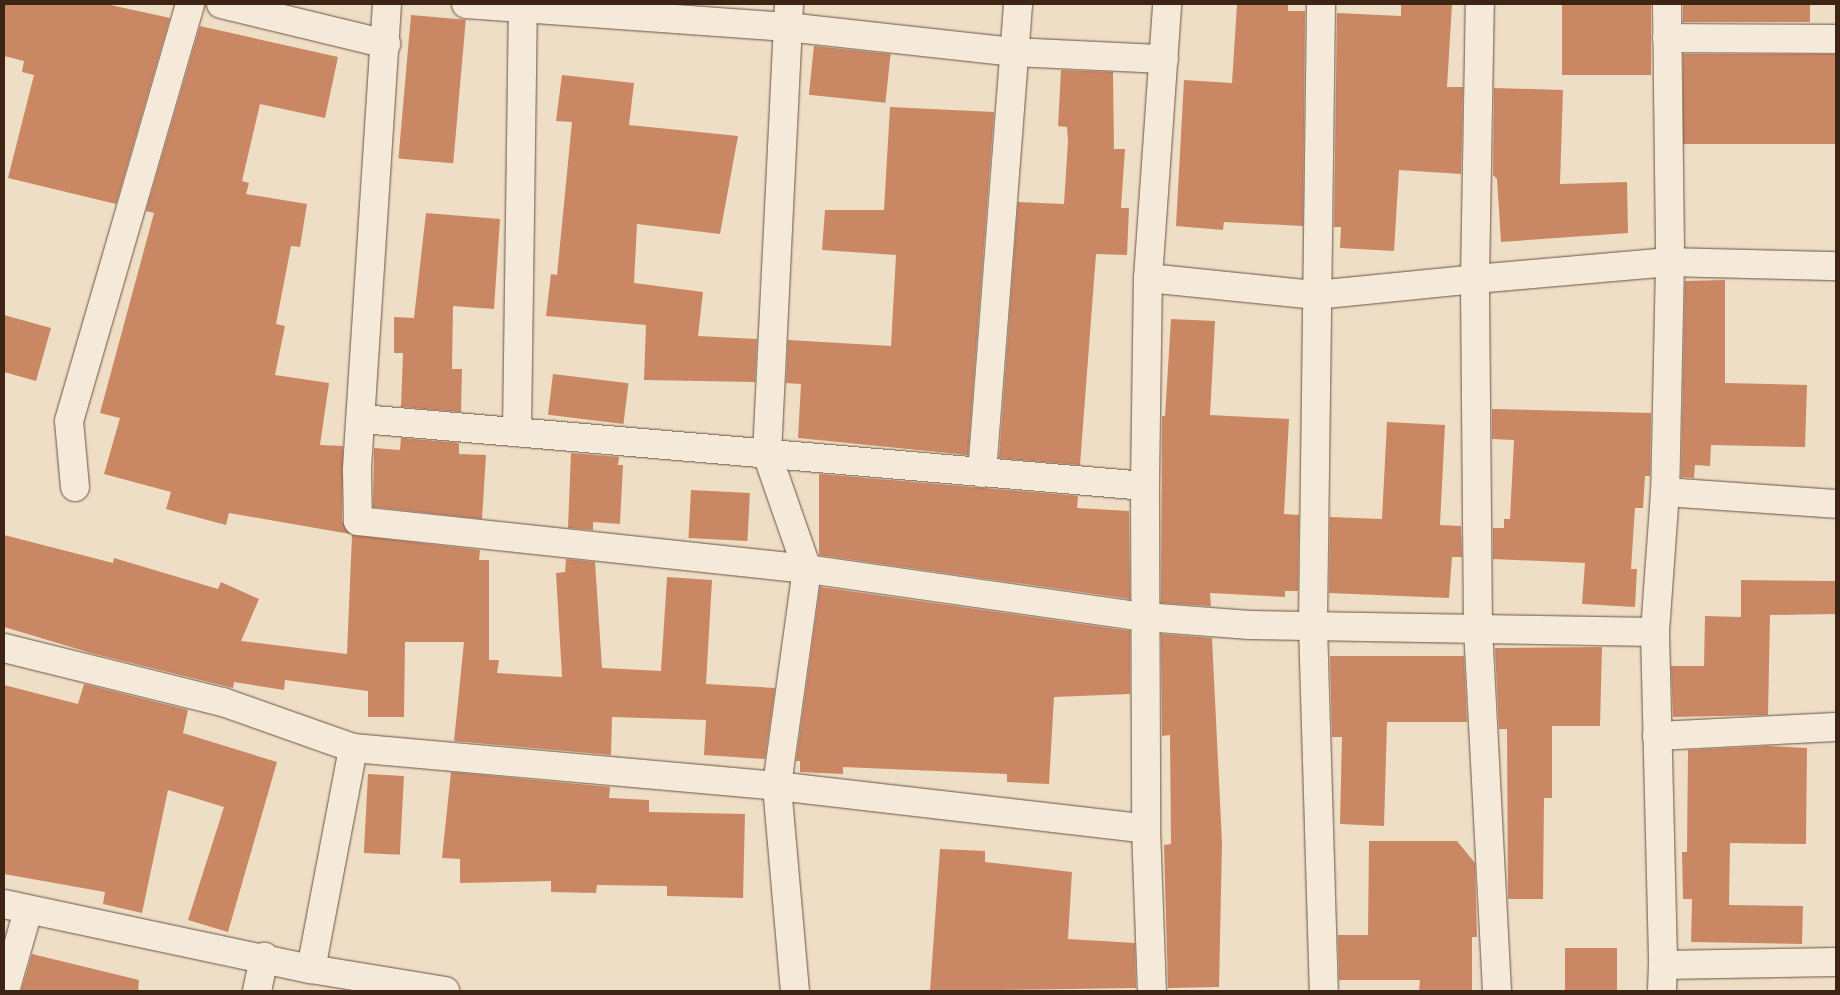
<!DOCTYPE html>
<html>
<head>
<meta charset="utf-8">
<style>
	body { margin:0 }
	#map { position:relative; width:1840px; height:995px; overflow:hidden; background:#efdec6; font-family:"Old Standard TT",serif }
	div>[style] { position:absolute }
	.building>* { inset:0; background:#ca8764; transform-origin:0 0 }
	.roads { filter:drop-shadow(0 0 1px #6a5240) drop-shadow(0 0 1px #6a5240) }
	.minor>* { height:28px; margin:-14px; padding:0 14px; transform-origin:14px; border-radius:14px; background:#f5eada }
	span { translate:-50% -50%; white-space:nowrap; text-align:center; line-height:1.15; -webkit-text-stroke:4px #f5eada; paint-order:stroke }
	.frame { position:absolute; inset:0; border:5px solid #3d2414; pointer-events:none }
</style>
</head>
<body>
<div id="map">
	<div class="building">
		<i style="clip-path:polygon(4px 4px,106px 4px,170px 18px,116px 204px,8px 178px,34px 75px,22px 72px,24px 61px,4px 56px)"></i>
		<i style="clip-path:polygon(1237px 4px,1288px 4px,1288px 11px,1305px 11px,1303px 226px,1224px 222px,1223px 230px,1176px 226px,1184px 80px,1232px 83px)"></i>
		<i style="clip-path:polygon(1401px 4px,1452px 4px,1447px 87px,1463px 87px,1461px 174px,1399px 170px,1394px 251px,1340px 248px,1341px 227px,1334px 227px,1337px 13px,1401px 16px)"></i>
		<i style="left:1562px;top:4px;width:89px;height:71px"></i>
		<i style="left:1683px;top:4px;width:127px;height:18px"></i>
		<i style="left:411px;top:15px;width:55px;height:144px;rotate:5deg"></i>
		<i style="clip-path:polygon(200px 26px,338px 57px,325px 118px,260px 104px,242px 181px,249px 183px,246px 194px,307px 204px,300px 247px,291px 246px,276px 324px,285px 326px,275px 375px,329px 383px,320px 445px,343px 446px,342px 521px,350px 534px,229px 513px,226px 525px,166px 509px,171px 492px,104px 474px,120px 418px,100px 413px,154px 213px,146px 211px)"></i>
		<i style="left:814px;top:46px;width:77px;height:49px;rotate:6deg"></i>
		<i style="left:1683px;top:54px;width:153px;height:90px"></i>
		<i style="clip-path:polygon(1061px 70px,1113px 72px,1114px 149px,1125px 149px,1121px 208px,1129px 208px,1127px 255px,1096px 254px,1080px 465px,999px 458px,1018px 202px,1064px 204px,1068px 141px,1067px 127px,1058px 126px)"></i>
		<i style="clip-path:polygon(562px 75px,634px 83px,629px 125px,738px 136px,720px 234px,637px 224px,634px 283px,703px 292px,698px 336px,757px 339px,755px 382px,644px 380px,646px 325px,546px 316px,551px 274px,557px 275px,572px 122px,556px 121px)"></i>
		<i style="clip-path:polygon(1494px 88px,1563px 90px,1560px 184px,1627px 182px,1628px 233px,1501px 242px,1497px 179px,1493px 175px)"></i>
		<i style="clip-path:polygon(890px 107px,994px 112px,968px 455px,798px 438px,801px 384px,786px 383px,788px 340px,891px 346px,896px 255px,822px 250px,825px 210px,884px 210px)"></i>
		<i style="clip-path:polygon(426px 213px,500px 219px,494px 309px,453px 306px,452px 369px,462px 369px,461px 412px,401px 407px,403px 353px,394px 353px,394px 317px,414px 318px)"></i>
		<i style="clip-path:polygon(1725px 280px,1725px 383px,1807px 385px,1805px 447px,1711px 445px,1710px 466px,1695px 465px,1694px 478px,1681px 477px,1685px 281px)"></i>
		<i style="clip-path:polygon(4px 315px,51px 328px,36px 381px,4px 372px)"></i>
		<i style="clip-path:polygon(1171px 319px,1215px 321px,1210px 415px,1289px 419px,1284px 514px,1299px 515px,1298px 591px,1285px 591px,1285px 597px,1210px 593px,1211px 606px,1161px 603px,1162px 416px,1165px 416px)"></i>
		<i style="left:553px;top:374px;width:76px;height:41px;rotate:7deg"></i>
		<i style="clip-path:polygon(1492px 409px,1651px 413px,1650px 476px,1645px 476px,1643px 508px,1635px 508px,1631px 569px,1637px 569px,1635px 607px,1582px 604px,1585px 563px,1493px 559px,1493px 528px,1504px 528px,1504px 519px,1510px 519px,1514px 440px,1492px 439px)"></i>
		<i style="clip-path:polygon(1387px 422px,1445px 425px,1440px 525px,1461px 526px,1462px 557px,1452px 557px,1449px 598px,1329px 593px,1330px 517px,1382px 519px)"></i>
		<i style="clip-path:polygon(401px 438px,459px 443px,459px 454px,486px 455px,482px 519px,373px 507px,374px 448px,400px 450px)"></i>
		<i style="clip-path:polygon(571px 453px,619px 457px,618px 465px,623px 465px,620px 524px,593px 522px,593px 530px,568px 528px)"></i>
		<i style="clip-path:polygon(819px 474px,1078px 496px,1077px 508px,1129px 511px,1130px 599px,819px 555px)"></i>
		<i style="left:691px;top:490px;width:59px;height:48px;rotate:3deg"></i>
		<i style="clip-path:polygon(4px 535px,113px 563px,114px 558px,218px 589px,221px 582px,259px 599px,241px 641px,347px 654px,352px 535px,480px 550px,479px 560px,489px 560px,489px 660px,499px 660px,497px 673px,562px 677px,556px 573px,565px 572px,566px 559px,595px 562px,602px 668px,661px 671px,667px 577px,712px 580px,706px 684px,775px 688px,765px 759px,704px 755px,706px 720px,612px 717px,611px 755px,454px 741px,464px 642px,405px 642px,404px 717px,368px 717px,368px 691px,285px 680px,284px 690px,234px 682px,233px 688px,91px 653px,4px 627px)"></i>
		<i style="clip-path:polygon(1741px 580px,1836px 581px,1836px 614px,1770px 615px,1768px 715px,1673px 717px,1671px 666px,1704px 666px,1705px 616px,1741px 617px)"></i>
		<i style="clip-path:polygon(820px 587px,1130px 631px,1130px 694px,1054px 697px,1049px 784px,1007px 782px,1007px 774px,843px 767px,843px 774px,800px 772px,800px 761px,796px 761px)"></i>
		<i style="clip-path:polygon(1161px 634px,1212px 638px,1222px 843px,1219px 987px,1168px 988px,1164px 845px,1171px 844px,1170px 735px,1162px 736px)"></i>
		<i style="clip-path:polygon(1602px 647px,1600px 726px,1552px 726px,1552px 798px,1544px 798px,1543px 899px,1508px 899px,1507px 729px,1499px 729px,1495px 648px)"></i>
		<i style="clip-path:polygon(1330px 656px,1464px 656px,1467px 722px,1387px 722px,1384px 826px,1340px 824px,1342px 737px,1332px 737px)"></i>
		<i style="clip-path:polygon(84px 684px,188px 710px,183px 733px,277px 762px,228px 932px,188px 920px,224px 807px,168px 790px,142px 913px,103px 904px,105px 892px,4px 874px,4px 685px,78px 704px)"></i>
		<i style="clip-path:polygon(1768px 746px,1807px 748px,1806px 844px,1730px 843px,1729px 905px,1803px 906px,1802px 944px,1691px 942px,1692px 899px,1683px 899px,1682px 852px,1687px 852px,1688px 750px)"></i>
		<i style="clip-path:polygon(451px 772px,610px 787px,609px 798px,649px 800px,649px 812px,745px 814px,743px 898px,667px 896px,667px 886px,597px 885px,596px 893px,551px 892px,551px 881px,460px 883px,460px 859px,442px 858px)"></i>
		<i style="left:368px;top:774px;width:36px;height:79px;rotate:3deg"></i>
		<i style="clip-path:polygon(1369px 841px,1457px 841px,1475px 863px,1477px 937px,1472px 937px,1472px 991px,1419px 991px,1420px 980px,1339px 980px,1338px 935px,1368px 935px)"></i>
		<i style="clip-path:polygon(940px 849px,985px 851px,985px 862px,1072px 872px,1068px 939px,1135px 943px,1136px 988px,930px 991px)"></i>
		<i style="left:1565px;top:948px;width:52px;height:43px"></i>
		<i style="clip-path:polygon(32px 954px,139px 980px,138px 991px,21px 991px)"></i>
	</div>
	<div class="roads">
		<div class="minor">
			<i style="left:221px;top:4px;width:170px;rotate:13.6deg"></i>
			<i style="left:387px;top:4px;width:468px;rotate:93.7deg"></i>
			<i style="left:357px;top:471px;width:50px;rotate:88.9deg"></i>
			<i style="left:358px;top:521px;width:452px;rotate:6.1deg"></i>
			<i style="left:807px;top:569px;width:341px;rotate:8.1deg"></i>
			<i style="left:1145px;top:617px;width:105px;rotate:4.4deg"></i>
			<i style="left:1250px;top:625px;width:405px;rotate:1deg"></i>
			<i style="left:466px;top:4px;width:322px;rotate:4.1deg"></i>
			<i style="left:787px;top:27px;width:227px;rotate:6.3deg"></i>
			<i style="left:1013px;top:52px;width:151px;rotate:2.7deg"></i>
			<i style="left:789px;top:4px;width:451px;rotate:92.8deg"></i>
			<i style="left:767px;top:454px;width:122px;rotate:70.8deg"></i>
			<i style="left:807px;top:569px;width:219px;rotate:97.9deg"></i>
			<i style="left:777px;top:786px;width:206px;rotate:85deg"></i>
			<i style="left:1321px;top:4px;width:622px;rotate:90.74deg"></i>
			<i style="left:1313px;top:626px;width:365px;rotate:88.3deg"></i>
			<i style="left:1667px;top:4px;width:258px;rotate:89.3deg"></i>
			<i style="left:1670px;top:262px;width:166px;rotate:1.4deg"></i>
			<i style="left:1667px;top:38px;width:169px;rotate:0.3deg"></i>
			<i style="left:1148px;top:278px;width:169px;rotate:5.8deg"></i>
			<i style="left:1316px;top:295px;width:160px;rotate:-5.7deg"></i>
			<i style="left:1475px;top:279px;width:275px;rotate:-89deg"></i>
			<i style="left:362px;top:419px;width:786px;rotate:4.89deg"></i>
			<i style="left:1145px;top:486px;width:208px;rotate:-89.2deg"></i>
			<i style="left:1148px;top:278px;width:275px;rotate:-86deg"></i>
			<i style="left:517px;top:430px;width:426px;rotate:-89.2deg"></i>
			<i style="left:982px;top:473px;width:470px;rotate:-85.6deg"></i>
			<i style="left:1145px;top:486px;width:343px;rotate:89.8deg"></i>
			<i style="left:75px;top:487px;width:66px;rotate:-95.2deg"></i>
			<i style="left:69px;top:421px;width:434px;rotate:-73.8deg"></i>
			<i style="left:1665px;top:492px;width:171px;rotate:4deg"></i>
			<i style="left:4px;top:648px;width:226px;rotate:13.9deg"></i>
			<i style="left:223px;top:702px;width:138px;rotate:19.5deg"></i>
			<i style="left:353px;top:748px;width:426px;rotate:5.1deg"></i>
			<i style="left:777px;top:786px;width:371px;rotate:6.6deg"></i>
			<i style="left:1146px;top:829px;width:162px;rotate:87.9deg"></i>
			<i style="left:1657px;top:736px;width:179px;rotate:-2.9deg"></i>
			<i style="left:4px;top:904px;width:314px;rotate:12deg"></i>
			<i style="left:311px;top:969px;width:136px;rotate:9.3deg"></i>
			<i style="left:311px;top:969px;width:225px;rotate:-79.2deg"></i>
			<i style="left:5px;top:991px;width:83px;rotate:-74deg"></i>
			<i style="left:257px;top:991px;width:35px;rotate:-78deg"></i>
			<i style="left:1497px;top:991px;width:361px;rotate:-93deg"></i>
			<i style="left:1478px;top:631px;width:352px;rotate:-90.5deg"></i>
			<i style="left:1475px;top:279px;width:196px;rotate:-5deg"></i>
			<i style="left:1670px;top:262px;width:230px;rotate:91.2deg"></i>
			<i style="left:1665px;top:492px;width:140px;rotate:94.1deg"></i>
			<i style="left:1655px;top:632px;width:333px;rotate:88.6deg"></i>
			<i style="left:1662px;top:991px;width:26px;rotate:-88deg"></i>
			<i style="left:1663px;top:965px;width:173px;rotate:-1deg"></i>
		</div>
	</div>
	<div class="frame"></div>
</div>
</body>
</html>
